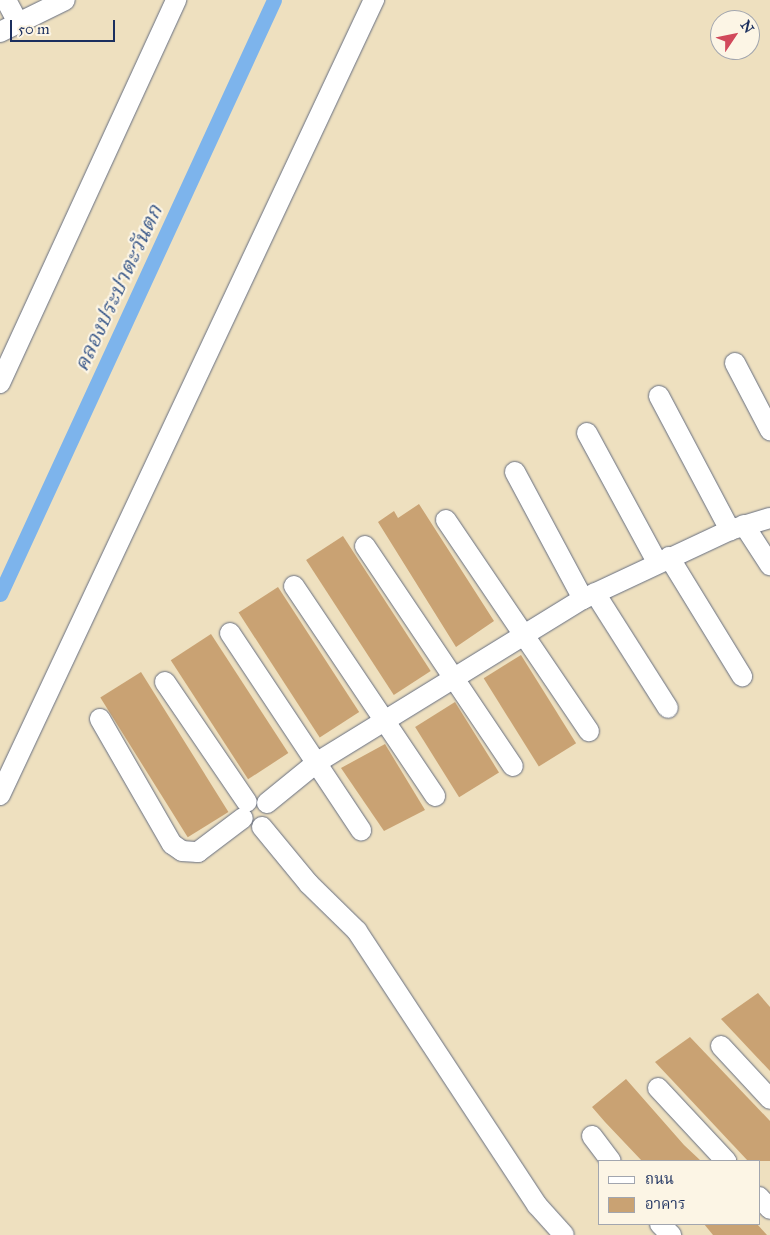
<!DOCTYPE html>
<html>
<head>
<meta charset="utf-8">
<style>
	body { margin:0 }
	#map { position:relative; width:770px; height:1235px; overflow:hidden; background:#eee0bf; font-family:"IM FELL Great Primer","Noto Serif Thai",serif }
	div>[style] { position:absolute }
	.canal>* { height:15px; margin:-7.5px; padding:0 7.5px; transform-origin:7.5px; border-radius:7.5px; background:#7db4ec }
	.building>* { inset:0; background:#c9a273; transform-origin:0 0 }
	.roads { filter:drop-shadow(0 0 1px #656d80) drop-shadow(0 0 1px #656d80) }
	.minor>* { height:20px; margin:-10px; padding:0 10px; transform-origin:10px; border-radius:10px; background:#fff }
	span { translate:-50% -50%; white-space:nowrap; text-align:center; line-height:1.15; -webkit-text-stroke:4.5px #fcf5e5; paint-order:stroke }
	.water-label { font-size:21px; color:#385789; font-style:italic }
	.legend { position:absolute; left:598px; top:1160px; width:162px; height:65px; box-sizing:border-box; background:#fcf5e5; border:1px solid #a2a6af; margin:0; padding:6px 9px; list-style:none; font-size:15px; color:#1b2f5e }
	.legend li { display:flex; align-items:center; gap:10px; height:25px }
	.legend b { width:25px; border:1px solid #a2a6af }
	.north { position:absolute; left:710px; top:10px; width:50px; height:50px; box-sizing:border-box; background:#fcf5e5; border:1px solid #a2a6af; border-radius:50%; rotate:56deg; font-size:14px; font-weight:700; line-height:20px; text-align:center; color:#1b2f5e }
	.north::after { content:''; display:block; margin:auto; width:18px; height:22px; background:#d1495b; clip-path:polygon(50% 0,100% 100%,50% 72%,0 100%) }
	.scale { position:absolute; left:10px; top:20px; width:105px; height:22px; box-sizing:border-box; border:2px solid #1b2f5e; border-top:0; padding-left:6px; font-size:15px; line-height:18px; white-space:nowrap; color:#1b2f5e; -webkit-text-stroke:4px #fcf5e5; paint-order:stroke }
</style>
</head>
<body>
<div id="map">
	<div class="canal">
		<i style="left:0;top:594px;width:654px;rotate:-65.24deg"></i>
	</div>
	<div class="building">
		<i style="clip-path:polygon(419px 504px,494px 621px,456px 647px,378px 522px,394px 511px,398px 518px)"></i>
		<i style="left:343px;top:536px;width:161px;height:44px;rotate:57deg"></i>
		<i style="left:278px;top:587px;width:149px;height:47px;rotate:57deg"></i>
		<i style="left:211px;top:634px;width:142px;height:48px;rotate:57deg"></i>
		<i style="left:521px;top:655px;width:104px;height:44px;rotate:58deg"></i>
		<i style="left:141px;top:672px;width:165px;height:48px;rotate:58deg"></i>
		<i style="left:455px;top:702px;width:83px;height:47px;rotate:58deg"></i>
		<i style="clip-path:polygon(385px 744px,425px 810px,384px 831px,341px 768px)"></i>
		<i style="clip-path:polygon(758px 993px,770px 1007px,770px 1071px,721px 1019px)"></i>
		<i style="clip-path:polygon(690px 1037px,770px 1121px,770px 1161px,748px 1161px,655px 1062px)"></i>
		<i style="clip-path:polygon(626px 1079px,684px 1145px,701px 1161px,642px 1161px,605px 1122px,592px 1107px)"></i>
		<i style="clip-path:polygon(704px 1224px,757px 1224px,767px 1235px,713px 1235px)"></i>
	</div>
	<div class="roads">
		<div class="minor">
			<i style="left:6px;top:0;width:26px;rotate:62deg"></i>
			<i style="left:0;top:32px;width:72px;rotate:-26.2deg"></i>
			<i style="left:735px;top:363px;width:76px;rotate:62.4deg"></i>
			<i style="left:0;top:383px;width:422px;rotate:-65.3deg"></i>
			<i style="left:659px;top:396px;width:152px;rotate:62.1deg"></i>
			<i style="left:587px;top:433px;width:147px;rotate:61.5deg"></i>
			<i style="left:515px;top:472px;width:144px;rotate:61.8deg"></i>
			<i style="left:446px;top:520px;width:255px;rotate:55.9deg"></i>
			<i style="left:744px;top:525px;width:48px;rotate:57deg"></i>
			<i style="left:365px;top:546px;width:265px;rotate:56.1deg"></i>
			<i style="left:669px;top:557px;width:140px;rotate:58.5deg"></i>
			<i style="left:294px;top:586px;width:253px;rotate:56.1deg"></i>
			<i style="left:595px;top:593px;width:136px;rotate:57.6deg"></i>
			<i style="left:230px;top:633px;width:237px;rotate:56.4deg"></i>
			<i style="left:165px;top:682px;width:145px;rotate:55.7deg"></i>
			<i style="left:100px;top:719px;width:144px;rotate:60.1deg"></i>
			<i style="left:172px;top:844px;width:12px;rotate:35deg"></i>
			<i style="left:182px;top:851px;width:16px;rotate:4deg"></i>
			<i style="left:198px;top:852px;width:56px;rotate:-37.1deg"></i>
			<i style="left:0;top:795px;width:879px;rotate:-64.81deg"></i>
			<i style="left:267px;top:803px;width:63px;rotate:-39.2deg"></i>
			<i style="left:316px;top:763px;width:313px;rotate:-31.6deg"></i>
			<i style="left:583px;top:599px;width:162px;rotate:-25.1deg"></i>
			<i style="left:730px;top:530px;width:42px;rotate:-16.7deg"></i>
			<i style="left:262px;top:827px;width:74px;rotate:50.5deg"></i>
			<i style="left:309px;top:884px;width:67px;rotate:44.4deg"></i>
			<i style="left:357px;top:931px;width:328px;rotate:56.7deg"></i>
			<i style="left:537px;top:1205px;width:40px;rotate:48deg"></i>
			<i style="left:721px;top:1046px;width:72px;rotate:47.2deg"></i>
			<i style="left:658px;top:1088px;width:100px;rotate:47deg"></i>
			<i style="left:592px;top:1136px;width:31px;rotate:53deg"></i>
			<i style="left:759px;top:1197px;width:16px;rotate:47deg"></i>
			<i style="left:660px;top:1224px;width:16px;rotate:45deg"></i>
		</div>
	</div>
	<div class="water-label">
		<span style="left:118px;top:288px;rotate:-65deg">คลองประปาตะวันตก</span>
	</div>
	<ul class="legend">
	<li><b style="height:6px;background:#fff"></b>ถนน</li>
	<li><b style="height:14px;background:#c9a273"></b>อาคาร</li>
	</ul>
	<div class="north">N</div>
	<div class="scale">50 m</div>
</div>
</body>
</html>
